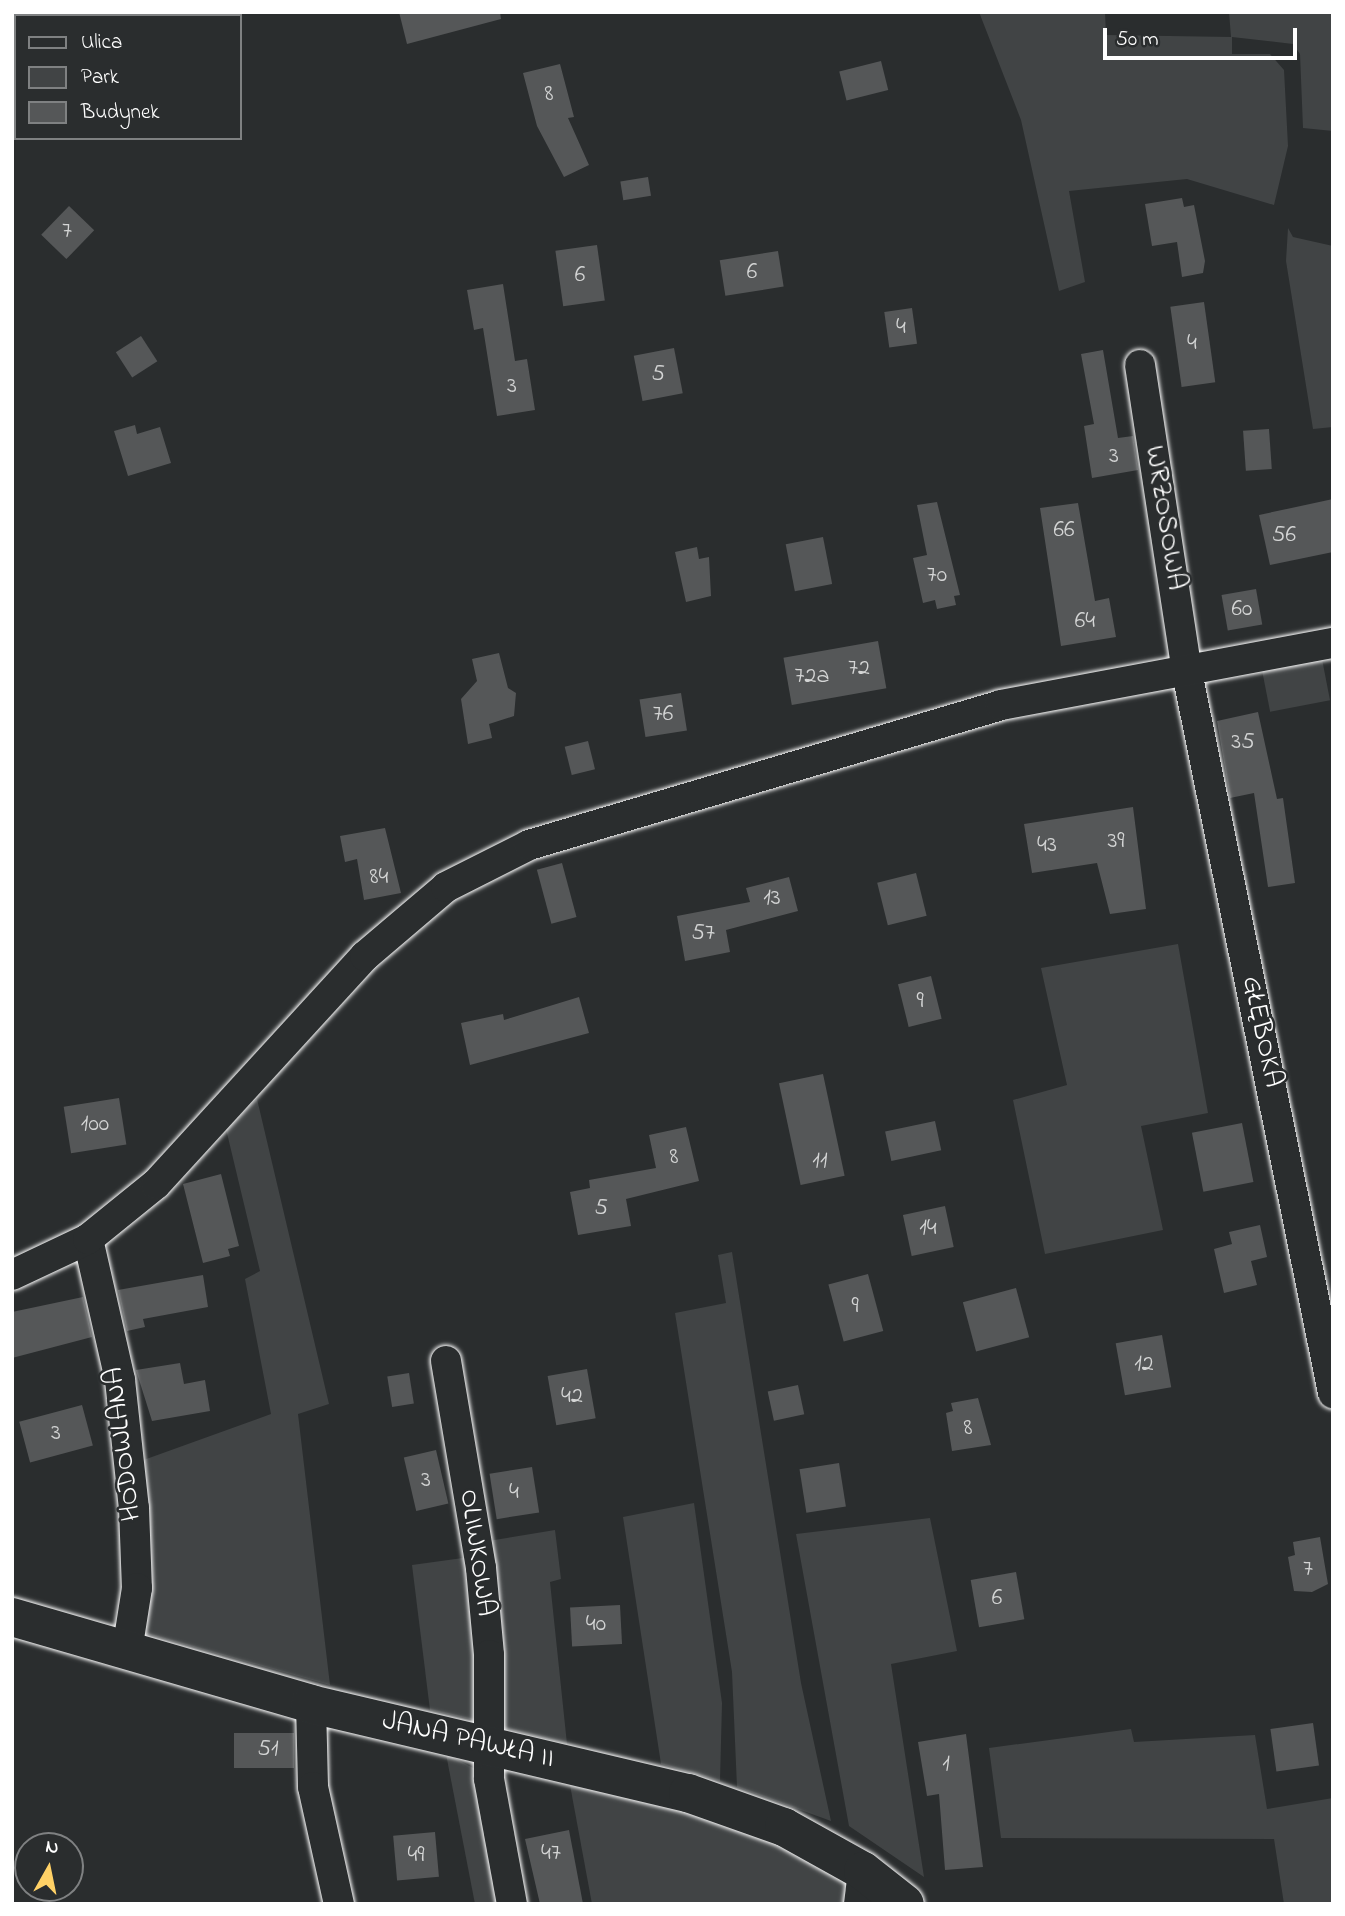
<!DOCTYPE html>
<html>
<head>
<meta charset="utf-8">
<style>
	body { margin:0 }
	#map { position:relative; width:1345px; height:1916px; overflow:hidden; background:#2a2d2e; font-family:"Indie Flower",sans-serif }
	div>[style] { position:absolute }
	.green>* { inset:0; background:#414445; transform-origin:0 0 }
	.building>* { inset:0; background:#555758; transform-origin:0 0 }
	.roads { filter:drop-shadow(0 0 2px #fff) drop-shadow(0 0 2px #fff) }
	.street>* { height:30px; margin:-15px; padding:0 15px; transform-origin:15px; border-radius:15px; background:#2a2d2e }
	.secondary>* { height:38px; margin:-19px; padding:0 19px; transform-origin:19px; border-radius:19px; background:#2a2d2e }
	span { translate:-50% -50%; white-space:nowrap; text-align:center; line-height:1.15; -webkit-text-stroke:5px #2a2d2e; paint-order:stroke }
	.number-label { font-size:24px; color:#d4d5d5 }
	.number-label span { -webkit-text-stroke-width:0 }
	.street-label { font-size:28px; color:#fff }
	.frame { position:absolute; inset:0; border:14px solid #fff; pointer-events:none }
	.legend { position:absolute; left:14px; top:14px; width:228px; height:126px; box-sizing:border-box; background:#2a2d2e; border:2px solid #7f8182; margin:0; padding:9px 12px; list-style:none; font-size:21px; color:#fff }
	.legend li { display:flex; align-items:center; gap:14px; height:35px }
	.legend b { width:35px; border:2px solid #7f8182 }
	.north { position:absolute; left:14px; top:1832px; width:70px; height:70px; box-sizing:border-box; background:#2a2d2e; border:2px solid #7f8182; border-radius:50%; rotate:9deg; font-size:19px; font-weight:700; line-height:28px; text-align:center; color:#fff }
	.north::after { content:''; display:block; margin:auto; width:24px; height:32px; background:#ffd166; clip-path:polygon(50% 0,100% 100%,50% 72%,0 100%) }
	.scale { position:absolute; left:1103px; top:28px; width:194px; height:32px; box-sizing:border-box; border:4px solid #fff; border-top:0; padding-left:9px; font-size:21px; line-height:24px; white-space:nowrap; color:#fff; -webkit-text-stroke:5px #2a2d2e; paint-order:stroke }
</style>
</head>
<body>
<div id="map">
	<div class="green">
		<i style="clip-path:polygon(979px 12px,1105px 12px,1106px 35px,1231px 37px,1229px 12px,1333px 12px,1333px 131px,1303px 128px,1300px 54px,1293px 44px,1232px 37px,1232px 54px,1270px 54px,1284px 70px,1288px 146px,1274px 205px,1187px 179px,1069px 191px,1085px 282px,1059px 291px,1021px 120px)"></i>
		<i style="clip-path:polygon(1288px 228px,1293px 237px,1333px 246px,1333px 427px,1313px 429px,1286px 261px)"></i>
		<i style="left:1322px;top:659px;width:42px;height:61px;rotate:79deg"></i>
		<i style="clip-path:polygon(1178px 944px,1208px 1113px,1141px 1126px,1163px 1230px,1045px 1254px,1013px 1100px,1067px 1085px,1041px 968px)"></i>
		<i style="clip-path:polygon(257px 1099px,329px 1404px,298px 1414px,330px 1685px,147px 1634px,144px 1628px,138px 1462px,271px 1414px,245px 1279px,260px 1271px,226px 1129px)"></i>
		<i style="clip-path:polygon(732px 1252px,801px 1683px,831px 1821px,737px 1787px,732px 1672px,675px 1313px,726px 1303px,718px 1255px)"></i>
		<i style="clip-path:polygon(694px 1503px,722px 1703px,720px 1781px,661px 1764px,623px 1517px)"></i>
		<i style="clip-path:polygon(930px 1518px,957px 1651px,891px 1664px,924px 1877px,849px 1826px,796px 1534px)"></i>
		<i style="clip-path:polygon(555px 1530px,561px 1579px,550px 1582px,567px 1744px,496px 1726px,482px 1542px)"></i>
		<i style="clip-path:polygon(470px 1557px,483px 1722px,430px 1710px,412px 1565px)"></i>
		<i style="clip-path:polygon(1131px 1729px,1134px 1742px,1255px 1735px,1267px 1809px,1333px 1798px,1333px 1904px,1284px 1904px,1274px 1839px,1001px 1838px,989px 1748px)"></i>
		<i style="clip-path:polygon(446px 1754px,481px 1772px,504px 1904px,475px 1904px)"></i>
		<i style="clip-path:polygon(570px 1785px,727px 1822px,857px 1880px,853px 1904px,592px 1904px)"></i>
	</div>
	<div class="building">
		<i style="clip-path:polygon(399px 12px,500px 12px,501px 19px,407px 44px)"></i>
		<i style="left:881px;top:61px;width:30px;height:43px;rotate:76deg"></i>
		<i style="clip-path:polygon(560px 64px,574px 117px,568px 118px,589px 165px,564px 177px,537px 126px,523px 73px)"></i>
		<i style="left:648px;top:177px;width:19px;height:28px;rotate:81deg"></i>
		<i style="clip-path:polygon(1182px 198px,1184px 207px,1194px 205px,1205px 261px,1203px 273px,1182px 277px,1177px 242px,1152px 246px,1145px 204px)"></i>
		<i style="left:69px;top:206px;width:35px;height:40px;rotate:44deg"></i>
		<i style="left:597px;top:245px;width:56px;height:42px;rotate:82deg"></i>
		<i style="left:778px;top:251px;width:36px;height:59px;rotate:81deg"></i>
		<i style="clip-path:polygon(503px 284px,515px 361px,527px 359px,535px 410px,497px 416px,483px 328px,474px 330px,467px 290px)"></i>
		<i style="left:1204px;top:302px;width:81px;height:34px;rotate:82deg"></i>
		<i style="left:912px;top:308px;width:36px;height:28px;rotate:82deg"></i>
		<i style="left:141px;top:336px;width:30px;height:30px;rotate:57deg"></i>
		<i style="left:674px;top:348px;width:46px;height:41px;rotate:79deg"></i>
		<i style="clip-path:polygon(1103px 350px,1118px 438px,1133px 436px,1138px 470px,1092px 478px,1084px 426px,1094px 424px,1081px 354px)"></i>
		<i style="clip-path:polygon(135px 425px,137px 434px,160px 427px,171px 463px,128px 476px,114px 431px)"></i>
		<i style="left:1269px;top:429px;width:40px;height:26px;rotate:86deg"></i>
		<i style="clip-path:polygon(1333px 499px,1333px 552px,1270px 565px,1259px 515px)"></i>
		<i style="clip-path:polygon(937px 502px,960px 595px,954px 596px,956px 605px,937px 609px,935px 600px,923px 603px,913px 558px,927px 555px,917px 505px)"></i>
		<i style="clip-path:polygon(1078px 503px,1095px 601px,1109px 598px,1116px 637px,1061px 646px,1040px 508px)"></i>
		<i style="left:823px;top:537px;width:48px;height:38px;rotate:79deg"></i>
		<i style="clip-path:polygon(697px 547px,699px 559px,709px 557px,711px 596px,686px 602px,675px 552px)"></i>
		<i style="left:1256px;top:589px;width:36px;height:35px;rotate:80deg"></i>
		<i style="left:878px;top:641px;width:48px;height:96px;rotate:80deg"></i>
		<i style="clip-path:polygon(499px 653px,508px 688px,516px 693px,514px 716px,489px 724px,492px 738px,468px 744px,461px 699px,477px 681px,472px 659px)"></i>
		<i style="left:681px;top:693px;width:38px;height:42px;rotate:81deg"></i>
		<i style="clip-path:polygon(1258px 712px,1277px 799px,1283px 798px,1295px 883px,1268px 887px,1254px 793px,1230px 798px,1217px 721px)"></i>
		<i style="left:588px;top:741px;width:29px;height:24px;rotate:76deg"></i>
		<i style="clip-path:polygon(1133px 807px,1146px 909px,1110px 914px,1097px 863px,1032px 873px,1024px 824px)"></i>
		<i style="clip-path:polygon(385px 828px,401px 893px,364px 900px,357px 859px,345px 862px,340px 836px)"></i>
		<i style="left:562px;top:863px;width:56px;height:26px;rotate:75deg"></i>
		<i style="left:916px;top:873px;width:44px;height:40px;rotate:76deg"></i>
		<i style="clip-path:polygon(789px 877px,798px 911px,726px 930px,730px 952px,685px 961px,677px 916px,750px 902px,746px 888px)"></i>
		<i style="left:931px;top:976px;width:44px;height:34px;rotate:76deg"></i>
		<i style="clip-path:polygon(579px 997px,589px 1033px,470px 1065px,461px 1023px,503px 1014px,504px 1020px)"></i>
		<i style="left:823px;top:1074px;width:104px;height:45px;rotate:78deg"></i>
		<i style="left:119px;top:1098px;width:47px;height:56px;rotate:81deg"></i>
		<i style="left:935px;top:1121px;width:30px;height:51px;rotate:78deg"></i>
		<i style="left:1242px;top:1123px;width:60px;height:51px;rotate:79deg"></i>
		<i style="clip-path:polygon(686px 1127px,699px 1181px,626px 1199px,631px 1226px,578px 1235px,570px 1192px,590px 1188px,589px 1180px,656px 1168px,649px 1135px)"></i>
		<i style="clip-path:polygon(221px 1174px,239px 1246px,228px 1249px,230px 1256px,203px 1263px,183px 1184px)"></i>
		<i style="left:945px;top:1206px;width:42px;height:43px;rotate:78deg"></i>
		<i style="clip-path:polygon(1260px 1225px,1267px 1257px,1251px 1261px,1257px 1285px,1224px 1293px,1214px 1249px,1232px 1244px,1229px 1232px)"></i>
		<i style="left:868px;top:1274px;width:59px;height:41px;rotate:75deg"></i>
		<i style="clip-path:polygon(203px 1275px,208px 1307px,143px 1319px,145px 1327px,127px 1331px,118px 1290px)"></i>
		<i style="left:1016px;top:1288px;width:51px;height:55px;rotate:75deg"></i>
		<i style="clip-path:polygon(83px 1297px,92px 1337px,12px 1358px,12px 1312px)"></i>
		<i style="left:1162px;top:1335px;width:53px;height:47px;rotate:80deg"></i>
		<i style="clip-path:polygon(180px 1363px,184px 1384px,205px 1380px,210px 1411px,152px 1421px,136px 1370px)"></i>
		<i style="left:587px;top:1369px;width:50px;height:40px;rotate:80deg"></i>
		<i style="left:409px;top:1373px;width:31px;height:22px;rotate:81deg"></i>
		<i style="left:798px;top:1385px;width:30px;height:31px;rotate:78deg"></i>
		<i style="clip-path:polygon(978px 1398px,991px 1445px,952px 1451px,946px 1413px,953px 1411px,951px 1403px)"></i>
		<i style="left:82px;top:1405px;width:42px;height:65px;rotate:75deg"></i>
		<i style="left:436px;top:1450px;width:55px;height:33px;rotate:77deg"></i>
		<i style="left:839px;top:1463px;width:44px;height:40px;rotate:81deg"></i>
		<i style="left:532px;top:1467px;width:46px;height:43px;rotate:81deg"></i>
		<i style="clip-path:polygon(1320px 1537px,1328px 1584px,1312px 1592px,1294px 1591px,1288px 1557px,1295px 1555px,1293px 1542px)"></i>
		<i style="left:1016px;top:1572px;width:48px;height:46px;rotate:80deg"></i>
		<i style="left:620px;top:1605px;width:39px;height:50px;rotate:87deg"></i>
		<i style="left:1313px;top:1723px;width:43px;height:43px;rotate:82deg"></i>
		<i style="left:234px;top:1733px;width:60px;height:35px"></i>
		<i style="clip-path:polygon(966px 1734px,983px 1867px,945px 1870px,939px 1794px,927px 1796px,918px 1742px)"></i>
		<i style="clip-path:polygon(569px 1830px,583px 1904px,540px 1904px,525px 1839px)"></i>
		<i style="left:435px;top:1832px;width:45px;height:42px;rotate:85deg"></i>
	</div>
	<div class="roads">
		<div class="street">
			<i style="left:1140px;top:365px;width:311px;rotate:81.3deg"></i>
			<i style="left:1187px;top:672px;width:736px;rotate:78.55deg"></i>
			<i style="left:88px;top:1239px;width:145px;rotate:77.2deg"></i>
			<i style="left:120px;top:1380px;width:129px;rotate:83.8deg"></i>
			<i style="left:134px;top:1508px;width:80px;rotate:87.9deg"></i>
			<i style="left:137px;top:1588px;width:64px;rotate:99deg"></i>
			<i style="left:12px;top:1275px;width:84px;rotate:-25.3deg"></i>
			<i style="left:88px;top:1239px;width:87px;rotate:-39deg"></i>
			<i style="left:156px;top:1184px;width:309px;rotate:-47.5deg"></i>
			<i style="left:365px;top:956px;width:106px;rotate:-40.4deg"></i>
			<i style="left:446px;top:887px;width:93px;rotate:-26.8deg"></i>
			<i style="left:529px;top:845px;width:492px;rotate:-16.5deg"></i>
			<i style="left:1001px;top:705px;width:338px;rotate:-10.6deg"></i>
			<i style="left:446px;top:1361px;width:210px;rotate:80.4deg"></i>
			<i style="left:481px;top:1568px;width:87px;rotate:84.7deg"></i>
			<i style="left:489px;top:1655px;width:124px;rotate:90deg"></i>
			<i style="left:489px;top:1779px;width:127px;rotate:79.6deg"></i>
			<i style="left:311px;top:1704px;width:83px;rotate:88.6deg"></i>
			<i style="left:313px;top:1787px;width:120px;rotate:77.5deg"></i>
			<i style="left:859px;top:1904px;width:33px;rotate:-83deg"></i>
		</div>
		<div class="secondary">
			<i style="left:12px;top:1617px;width:311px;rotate:16.2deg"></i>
			<i style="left:311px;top:1704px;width:387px;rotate:13.3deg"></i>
			<i style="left:688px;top:1793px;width:102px;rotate:19.5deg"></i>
			<i style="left:784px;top:1827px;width:90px;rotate:29.1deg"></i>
			<i style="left:863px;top:1871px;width:53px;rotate:38.2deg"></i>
		</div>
	</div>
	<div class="number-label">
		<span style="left:549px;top:95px">8</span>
		<span style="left:67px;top:232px">7</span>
		<span style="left:752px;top:273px">6</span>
		<span style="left:580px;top:276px">6</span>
		<span style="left:901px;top:328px">4</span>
		<span style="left:1192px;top:344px">4</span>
		<span style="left:658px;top:375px">5</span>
		<span style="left:512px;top:387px">3</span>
		<span style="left:1114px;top:457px">3</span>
		<span style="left:1064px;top:531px">66</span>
		<span style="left:1284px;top:536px">56</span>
		<span style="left:937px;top:576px">70</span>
		<span style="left:1242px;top:610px">60</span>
		<span style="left:1085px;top:622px">64</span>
		<span style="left:859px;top:669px">72</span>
		<span style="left:812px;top:677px">72a</span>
		<span style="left:663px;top:715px">76</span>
		<span style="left:1243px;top:743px">35</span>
		<span style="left:1116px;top:842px">39</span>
		<span style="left:1047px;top:846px">43</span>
		<span style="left:379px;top:878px">84</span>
		<span style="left:772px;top:899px">13</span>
		<span style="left:703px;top:934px">57</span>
		<span style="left:920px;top:1002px">9</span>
		<span style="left:95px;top:1125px">100</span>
		<span style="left:674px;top:1158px">8</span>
		<span style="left:820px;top:1162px">11</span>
		<span style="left:601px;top:1209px">5</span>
		<span style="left:928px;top:1229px">14</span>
		<span style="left:855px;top:1307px">9</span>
		<span style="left:1144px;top:1365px">12</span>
		<span style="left:572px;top:1397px">42</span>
		<span style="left:968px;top:1429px">8</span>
		<span style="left:56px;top:1434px">3</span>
		<span style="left:426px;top:1481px">3</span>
		<span style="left:514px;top:1493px">4</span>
		<span style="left:1308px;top:1570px">7</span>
		<span style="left:997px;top:1599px">6</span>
		<span style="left:596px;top:1625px">40</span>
		<span style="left:268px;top:1750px">51</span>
		<span style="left:946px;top:1765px">1</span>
		<span style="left:551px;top:1854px">47</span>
		<span style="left:416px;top:1856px">49</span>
	</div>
	<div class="street-label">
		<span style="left:1164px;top:518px;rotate:81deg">WRZOSOWA</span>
		<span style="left:1261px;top:1032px;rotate:78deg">GŁĘBOKA</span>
		<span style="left:124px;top:1444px;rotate:-97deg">HODOWLANA</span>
		<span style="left:476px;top:1553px;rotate:82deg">OLIWKOWA</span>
		<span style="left:468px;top:1741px;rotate:13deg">JANA PAWŁA II</span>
	</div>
	<div class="frame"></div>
	<ul class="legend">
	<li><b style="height:9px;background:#2a2d2e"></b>Ulica</li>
	<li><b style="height:19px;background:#414445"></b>Park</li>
	<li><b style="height:19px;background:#555758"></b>Budynek</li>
	</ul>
	<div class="north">N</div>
	<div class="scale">50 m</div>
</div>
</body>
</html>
